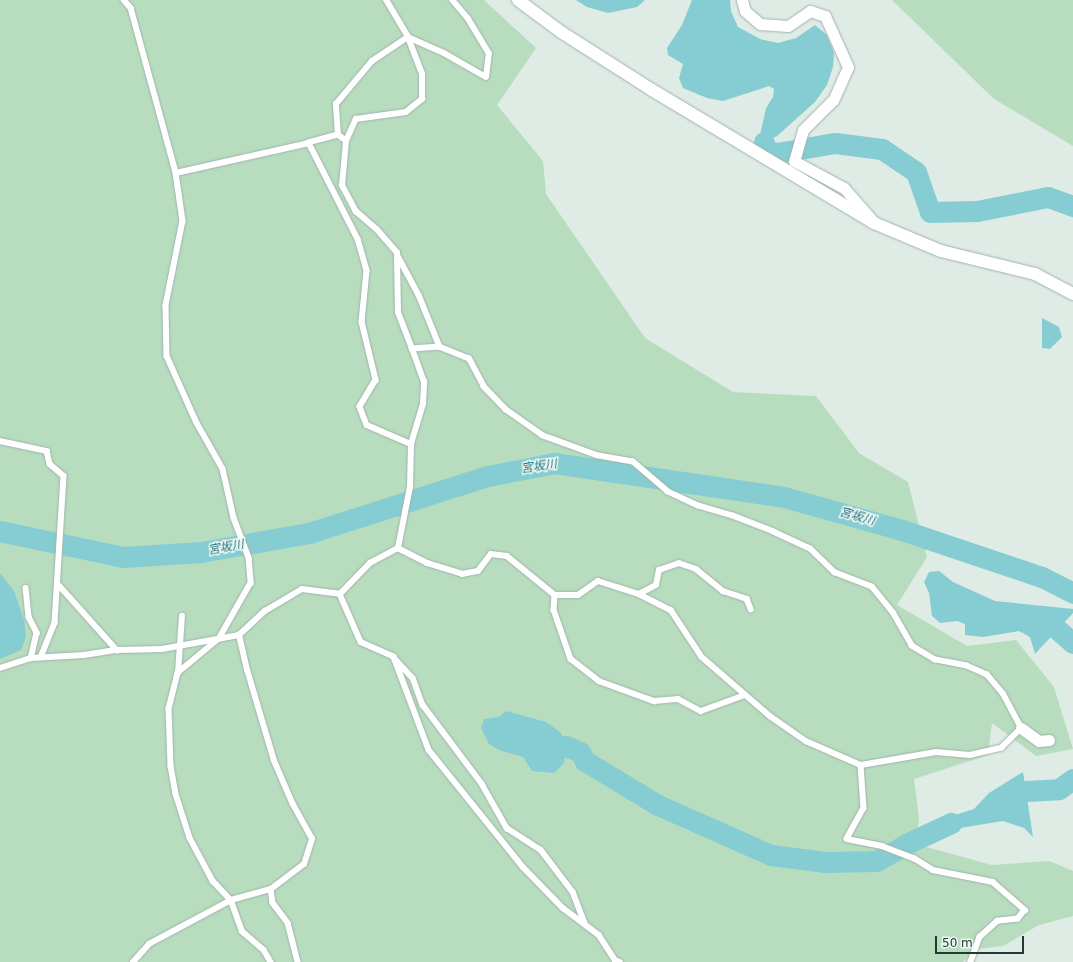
<!DOCTYPE html>
<html>
<head>
<meta charset="utf-8">
<style>
	body { margin:0 }
	#map { position:relative; width:1073px; height:962px; overflow:hidden; background:#dfebe5; font-family:"DejaVu Sans","Noto Sans JP",sans-serif }
	div>[style] { position:absolute }
	.green>* { inset:0; background:#b7ddbe }
	.water>* { inset:0; background:#85cdd2 }
	.river>* { height:21px; margin:-10.5px; padding:0 10.5px; transform-origin:10.5px; border-radius:10.5px; background:#85cdd2 }
	.roads { filter:drop-shadow(0 0 1px #a2b3ac) drop-shadow(0 0 1px #a2b3ac) }
	.lane>* { height:5.5px; margin:-2.75px; padding:0 2.75px; transform-origin:2.75px; border-radius:2.75px; background:#fff }
	.street>* { height:11px; margin:-5.5px; padding:0 5.5px; transform-origin:5.5px; border-radius:5.5px; background:#fff }
	.secondary>* { height:12px; margin:-6px; padding:0 6px; transform-origin:6px; border-radius:6px; background:#fff }
	span { translate:-50% -50%; white-space:nowrap; text-align:center; line-height:1.15; -webkit-text-stroke:3px #eff7f3; paint-order:stroke }
	.water-label { font-size:12px; color:#187078; font-style:italic }
	.scale { position:absolute; left:935px; top:936px; width:89px; height:18px; box-sizing:border-box; border:2px solid #203b32; border-top:0; padding-left:5px; font-size:12px; line-height:14px; white-space:nowrap; color:#203b32; -webkit-text-stroke:3px #eff7f3; paint-order:stroke }
</style>
</head>
<body>
<div id="map">
	<div class="green">
		<i style="clip-path:polygon(0 0,484px 0,536px 48px,497px 105px,543px 161px,546px 194px,645px 338px,733px 392px,816px 396px,859px 453px,908px 482px,927px 557px,897px 605px,967px 646px,1016px 640px,1054px 687px,1073px 749px,1036px 756px,992px 723px,988px 755px,914px 779px,919px 818px,916px 844px,992px 865px,1049px 861px,1073px 871px,1073px 916px,1039px 925px,1003px 946px,977px 949px,963px 962px,0 962px)"></i>
		<i style="clip-path:polygon(892px 0,1073px 0,1073px 146px,994px 99px)"></i>
	</div>
	<div class="water">
		<i style="clip-path:polygon(576px 0,645px 0,637px 7px,608px 13px,587px 7px)"></i>
		<i style="clip-path:polygon(692px 0,730px 0,731px 11px,738px 27px,760px 39px,778px 43px,796px 38px,815px 25px,827px 35px,834px 53px,833px 67px,827px 85px,815px 102px,777px 136px,764px 142px,759px 140px,766px 108px,773px 97px,774px 89px,769px 86px,723px 101px,707px 98px,683px 88px,679px 78px,683px 64px,668px 55px,667px 48px,682px 25px)"></i>
		<i style="clip-path:polygon(1042px 318px,1059px 327px,1062px 337px,1050px 349px,1042px 348px)"></i>
		<i style="clip-path:polygon(939px 571px,953px 582px,995px 601px,1073px 609px,1073px 613px,1035px 654px,1030px 637px,1019px 631px,983px 637px,965px 635px,965px 624px,957px 621px,940px 623px,932px 616px,929px 593px,924px 582px,929px 572px)"></i>
		<i style="clip-path:polygon(0 573px,14px 591px,24px 620px,26px 637px,21px 650px,0 659px)"></i>
		<i style="clip-path:polygon(506px 711px,546px 722px,560px 732px,566px 742px,566px 750px,564px 763px,554px 773px,532px 771px,523px 757px,499px 750px,489px 744px,481px 728px,484px 719px,499px 717px)"></i>
		<i style="clip-path:polygon(1023px 772px,1033px 837px,1024px 828px,1003px 821px,954px 829px,951px 823px,955px 815px,974px 809px,989px 793px)"></i>
	</div>
	<div class="river">
		<i style="left:764px;top:142px;width:8px;rotate:90deg"></i>
		<i style="left:764px;top:150px;width:13px;rotate:13deg"></i>
		<i style="left:777px;top:153px;width:59px;rotate:-9.8deg"></i>
		<i style="left:835px;top:143px;width:47px;rotate:7.3deg"></i>
		<i style="left:882px;top:149px;width:41px;rotate:34.1deg"></i>
		<i style="left:916px;top:172px;width:42px;rotate:70.7deg"></i>
		<i style="left:930px;top:212px;width:47px;rotate:-1.2deg"></i>
		<i style="left:977px;top:211px;width:72px;rotate:-11.2deg"></i>
		<i style="left:1048px;top:197px;width:27px;rotate:20deg"></i>
		<i style="left:0;top:531px;width:126px;rotate:11.9deg"></i>
		<i style="left:123px;top:557px;width:78px;rotate:-3.7deg"></i>
		<i style="left:201px;top:552px;width:110px;rotate:-10deg"></i>
		<i style="left:309px;top:533px;width:188px;rotate:-17.7deg"></i>
		<i style="left:488px;top:476px;width:67px;rotate:-11.1deg"></i>
		<i style="left:554px;top:463px;width:232px;rotate:8.4deg"></i>
		<i style="left:784px;top:497px;width:123px;rotate:15.6deg"></i>
		<i style="left:902px;top:530px;width:148px;rotate:18.6deg"></i>
		<i style="left:1042px;top:577px;width:35px;rotate:27deg"></i>
		<i style="left:1058px;top:630px;width:20px;rotate:41deg"></i>
		<i style="left:566px;top:746px;width:15px;rotate:23deg"></i>
		<i style="left:580px;top:752px;width:10px;rotate:61deg"></i>
		<i style="left:585px;top:761px;width:85px;rotate:31.1deg"></i>
		<i style="left:658px;top:805px;width:124px;rotate:23.9deg"></i>
		<i style="left:771px;top:855px;width:55px;rotate:7.3deg"></i>
		<i style="left:826px;top:862px;width:51px;rotate:-1.1deg"></i>
		<i style="left:877px;top:861px;width:34px;rotate:-30deg"></i>
		<i style="left:906px;top:844px;width:50px;rotate:-25deg"></i>
		<i style="left:1026px;top:791px;width:33px;rotate:-3deg"></i>
		<i style="left:1059px;top:789px;width:17px;rotate:-36deg"></i>
	</div>
	<div class="roads">
		<div class="lane">
			<i style="left:124px;top:0;width:11px;rotate:49deg"></i>
			<i style="left:131px;top:8px;width:171px;rotate:74.7deg"></i>
			<i style="left:176px;top:173px;width:136px;rotate:-12.7deg"></i>
			<i style="left:338px;top:135px;width:30px;rotate:165deg"></i>
			<i style="left:309px;top:143px;width:108px;rotate:63deg"></i>
			<i style="left:358px;top:239px;width:33px;rotate:74deg"></i>
			<i style="left:367px;top:271px;width:51px;rotate:95.6deg"></i>
			<i style="left:362px;top:322px;width:60px;rotate:76.4deg"></i>
			<i style="left:376px;top:380px;width:31px;rotate:121deg"></i>
			<i style="left:360px;top:407px;width:19px;rotate:69deg"></i>
			<i style="left:367px;top:425px;width:48px;rotate:23.4deg"></i>
			<i style="left:411px;top:444px;width:42px;rotate:-73.3deg"></i>
			<i style="left:423px;top:404px;width:22px;rotate:-87deg"></i>
			<i style="left:424px;top:382px;width:35px;rotate:-110deg"></i>
			<i style="left:346px;top:141px;width:24px;rotate:-66deg"></i>
			<i style="left:356px;top:119px;width:50px;rotate:-8deg"></i>
			<i style="left:406px;top:112px;width:21px;rotate:-39deg"></i>
			<i style="left:422px;top:99px;width:25px;rotate:-90deg"></i>
			<i style="left:422px;top:74px;width:40px;rotate:-111deg"></i>
			<i style="left:408px;top:37px;width:43px;rotate:-120.7deg"></i>
			<i style="left:176px;top:173px;width:49px;rotate:81.7deg"></i>
			<i style="left:183px;top:221px;width:86px;rotate:101.4deg"></i>
			<i style="left:166px;top:305px;width:51px;rotate:88.9deg"></i>
			<i style="left:167px;top:356px;width:73px;rotate:65.9deg"></i>
			<i style="left:197px;top:423px;width:53px;rotate:60.5deg"></i>
			<i style="left:223px;top:469px;width:50px;rotate:77.3deg"></i>
			<i style="left:234px;top:518px;width:43px;rotate:69.4deg"></i>
			<i style="left:249px;top:558px;width:25px;rotate:85deg"></i>
			<i style="left:251px;top:583px;width:64px;rotate:119.7deg"></i>
			<i style="left:219px;top:639px;width:53px;rotate:140.3deg"></i>
			<i style="left:178px;top:673px;width:57px;rotate:-86deg"></i>
			<i style="left:398px;top:256px;width:44px;rotate:61.7deg"></i>
			<i style="left:419px;top:295px;width:56px;rotate:68deg"></i>
			<i style="left:0;top:441px;width:48px;rotate:12deg"></i>
			<i style="left:47px;top:451px;width:13px;rotate:77deg"></i>
			<i style="left:50px;top:464px;width:18px;rotate:41deg"></i>
			<i style="left:64px;top:476px;width:147px;rotate:93.5deg"></i>
			<i style="left:55px;top:623px;width:37px;rotate:112deg"></i>
			<i style="left:398px;top:548px;width:62px;rotate:-78.9deg"></i>
			<i style="left:410px;top:487px;width:43px;rotate:-88.7deg"></i>
			<i style="left:58px;top:584px;width:89px;rotate:48.2deg"></i>
			<i style="left:26px;top:588px;width:29px;rotate:84deg"></i>
			<i style="left:29px;top:617px;width:18px;rotate:63deg"></i>
			<i style="left:37px;top:633px;width:26px;rotate:103deg"></i>
			<i style="left:340px;top:594px;width:52px;rotate:66.4deg"></i>
			<i style="left:361px;top:642px;width:36px;rotate:24deg"></i>
			<i style="left:394px;top:657px;width:99px;rotate:69.4deg"></i>
			<i style="left:429px;top:750px;width:151px;rotate:51.2deg"></i>
			<i style="left:524px;top:868px;width:56px;rotate:45.7deg"></i>
			<i style="left:563px;top:908px;width:45px;rotate:36.9deg"></i>
			<i style="left:599px;top:935px;width:30px;rotate:57deg"></i>
			<i style="left:615px;top:960px;width:5px;rotate:22deg"></i>
			<i style="left:639px;top:594px;width:19px;rotate:-28deg"></i>
			<i style="left:656px;top:585px;width:15px;rotate:-79deg"></i>
			<i style="left:659px;top:570px;width:21px;rotate:-19deg"></i>
			<i style="left:679px;top:563px;width:18px;rotate:19deg"></i>
			<i style="left:696px;top:569px;width:35px;rotate:39deg"></i>
			<i style="left:723px;top:591px;width:25px;rotate:18deg"></i>
			<i style="left:747px;top:599px;width:11px;rotate:68deg"></i>
			<i style="left:555px;top:595px;width:15px;rotate:94deg"></i>
			<i style="left:554px;top:610px;width:52px;rotate:70.9deg"></i>
			<i style="left:571px;top:659px;width:36px;rotate:38deg"></i>
			<i style="left:599px;top:681px;width:59px;rotate:20deg"></i>
			<i style="left:654px;top:701px;width:24px;rotate:-5deg"></i>
			<i style="left:678px;top:699px;width:26px;rotate:28deg"></i>
			<i style="left:701px;top:711px;width:47px;rotate:-20deg"></i>
			<i style="left:395px;top:659px;width:26px;rotate:47deg"></i>
			<i style="left:413px;top:678px;width:29px;rotate:70deg"></i>
			<i style="left:423px;top:705px;width:99px;rotate:53.2deg"></i>
			<i style="left:482px;top:784px;width:51px;rotate:60.4deg"></i>
			<i style="left:507px;top:828px;width:40px;rotate:32.9deg"></i>
			<i style="left:541px;top:850px;width:53px;rotate:52.7deg"></i>
			<i style="left:573px;top:892px;width:34px;rotate:69deg"></i>
			<i style="left:0;top:668px;width:33px;rotate:-18deg"></i>
			<i style="left:31px;top:658px;width:53px;rotate:-3.2deg"></i>
			<i style="left:84px;top:655px;width:33px;rotate:-9deg"></i>
			<i style="left:117px;top:650px;width:45px;rotate:-1.3deg"></i>
			<i style="left:162px;top:649px;width:78px;rotate:-10.3deg"></i>
			<i style="left:239px;top:635px;width:35px;rotate:-43deg"></i>
			<i style="left:265px;top:611px;width:43px;rotate:-30.7deg"></i>
			<i style="left:302px;top:589px;width:38px;rotate:7deg"></i>
			<i style="left:340px;top:594px;width:43px;rotate:-45.9deg"></i>
			<i style="left:370px;top:563px;width:32px;rotate:-28deg"></i>
			<i style="left:398px;top:548px;width:33px;rotate:27deg"></i>
			<i style="left:427px;top:563px;width:37px;rotate:17deg"></i>
			<i style="left:462px;top:574px;width:16px;rotate:-11deg"></i>
			<i style="left:478px;top:571px;width:21px;rotate:-53deg"></i>
			<i style="left:491px;top:554px;width:16px;rotate:7deg"></i>
			<i style="left:507px;top:556px;width:62px;rotate:39.1deg"></i>
			<i style="left:555px;top:595px;width:23px"></i>
			<i style="left:578px;top:595px;width:24px;rotate:-35deg"></i>
			<i style="left:598px;top:581px;width:43px;rotate:17.6deg"></i>
			<i style="left:639px;top:594px;width:36px;rotate:27deg"></i>
			<i style="left:671px;top:610px;width:56px;rotate:56.6deg"></i>
			<i style="left:702px;top:657px;width:90px;rotate:40.9deg"></i>
			<i style="left:770px;top:716px;width:44px;rotate:34.8deg"></i>
			<i style="left:806px;top:741px;width:60px;rotate:23.6deg"></i>
			<i style="left:861px;top:765px;width:76px;rotate:-9.8deg"></i>
			<i style="left:936px;top:752px;width:34px;rotate:5deg"></i>
			<i style="left:970px;top:755px;width:32px;rotate:-13deg"></i>
			<i style="left:1001px;top:748px;width:28px;rotate:-45deg"></i>
			<i style="left:1021px;top:728px;width:38px;rotate:-118deg"></i>
			<i style="left:1003px;top:694px;width:25px;rotate:-130deg"></i>
			<i style="left:987px;top:675px;width:22px;rotate:-156deg"></i>
			<i style="left:967px;top:666px;width:33px;rotate:-169deg"></i>
			<i style="left:935px;top:660px;width:27px;rotate:-149deg"></i>
			<i style="left:912px;top:646px;width:38px;rotate:-120deg"></i>
			<i style="left:893px;top:613px;width:33px;rotate:-129deg"></i>
			<i style="left:872px;top:587px;width:40px;rotate:-159deg"></i>
			<i style="left:835px;top:573px;width:35px;rotate:-136deg"></i>
			<i style="left:810px;top:549px;width:40px;rotate:-155deg"></i>
			<i style="left:774px;top:532px;width:44px;rotate:-158.7deg"></i>
			<i style="left:733px;top:516px;width:36px;rotate:-164deg"></i>
			<i style="left:698px;top:506px;width:33px;rotate:-155deg"></i>
			<i style="left:668px;top:492px;width:46px;rotate:-139.4deg"></i>
			<i style="left:633px;top:462px;width:36px;rotate:-170deg"></i>
			<i style="left:598px;top:456px;width:59px;rotate:-160deg"></i>
			<i style="left:543px;top:436px;width:45px;rotate:-144.9deg"></i>
			<i style="left:506px;top:410px;width:32px;rotate:-134deg"></i>
			<i style="left:484px;top:387px;width:32px;rotate:-118deg"></i>
			<i style="left:469px;top:359px;width:31px;rotate:-158deg"></i>
			<i style="left:440px;top:347px;width:28px;rotate:176deg"></i>
			<i style="left:412px;top:349px;width:39px;rotate:-111deg"></i>
			<i style="left:398px;top:313px;width:60px;rotate:-91deg"></i>
			<i style="left:397px;top:253px;width:30px;rotate:-131deg"></i>
			<i style="left:377px;top:230px;width:28px;rotate:-139deg"></i>
			<i style="left:356px;top:212px;width:30px;rotate:-118deg"></i>
			<i style="left:342px;top:186px;width:45px;rotate:-84.9deg"></i>
			<i style="left:346px;top:141px;width:10px;rotate:-143deg"></i>
			<i style="left:338px;top:135px;width:31px;rotate:-94deg"></i>
			<i style="left:336px;top:104px;width:56px;rotate:-50.1deg"></i>
			<i style="left:372px;top:61px;width:43px;rotate:-33.7deg"></i>
			<i style="left:408px;top:37px;width:39px;rotate:24deg"></i>
			<i style="left:444px;top:53px;width:48px;rotate:29.7deg"></i>
			<i style="left:486px;top:77px;width:23px;rotate:-83deg"></i>
			<i style="left:489px;top:54px;width:41px;rotate:-121deg"></i>
			<i style="left:468px;top:19px;width:25px;rotate:-130deg"></i>
			<i style="left:178px;top:673px;width:37px;rotate:104deg"></i>
			<i style="left:169px;top:709px;width:57px;rotate:88deg"></i>
			<i style="left:171px;top:766px;width:28px;rotate:80deg"></i>
			<i style="left:176px;top:794px;width:46px;rotate:72.3deg"></i>
			<i style="left:190px;top:838px;width:49px;rotate:61.9deg"></i>
			<i style="left:213px;top:881px;width:26px;rotate:47deg"></i>
			<i style="left:231px;top:900px;width:41px;rotate:-15.4deg"></i>
			<i style="left:271px;top:889px;width:41px;rotate:-37.1deg"></i>
			<i style="left:304px;top:864px;width:26px;rotate:-72deg"></i>
			<i style="left:312px;top:839px;width:39px;rotate:-119deg"></i>
			<i style="left:293px;top:805px;width:48px;rotate:-113.4deg"></i>
			<i style="left:274px;top:761px;width:95px;rotate:-106.5deg"></i>
			<i style="left:247px;top:670px;width:36px;rotate:-103deg"></i>
			<i style="left:861px;top:765px;width:43px;rotate:86deg"></i>
			<i style="left:864px;top:808px;width:35px;rotate:119deg"></i>
			<i style="left:847px;top:839px;width:36px;rotate:11deg"></i>
			<i style="left:882px;top:846px;width:34px;rotate:21deg"></i>
			<i style="left:914px;top:858px;width:22px;rotate:32deg"></i>
			<i style="left:933px;top:870px;width:61px;rotate:11.3deg"></i>
			<i style="left:993px;top:882px;width:43px;rotate:41.2deg"></i>
			<i style="left:1025px;top:910px;width:11px;rotate:128deg"></i>
			<i style="left:1018px;top:919px;width:20px;rotate:174deg"></i>
			<i style="left:998px;top:921px;width:24px;rotate:138deg"></i>
			<i style="left:980px;top:937px;width:27px;rotate:110deg"></i>
			<i style="left:271px;top:889px;width:14px;rotate:82deg"></i>
			<i style="left:273px;top:903px;width:25px;rotate:53deg"></i>
			<i style="left:288px;top:923px;width:40px;rotate:75.6deg"></i>
			<i style="left:133px;top:962px;width:24px;rotate:-48deg"></i>
			<i style="left:149px;top:944px;width:93px;rotate:-28.2deg"></i>
			<i style="left:231px;top:900px;width:33px;rotate:70deg"></i>
			<i style="left:242px;top:931px;width:29px;rotate:41deg"></i>
			<i style="left:264px;top:950px;width:14px;rotate:60deg"></i>
		</div>
		<div class="street">
			<i style="left:742px;top:0;width:11px;rotate:75deg"></i>
			<i style="left:745px;top:11px;width:20px;rotate:41deg"></i>
			<i style="left:760px;top:24px;width:28px;rotate:4deg"></i>
			<i style="left:788px;top:26px;width:27px;rotate:-34deg"></i>
			<i style="left:810px;top:11px;width:16px;rotate:18deg"></i>
			<i style="left:825px;top:16px;width:56px;rotate:65.7deg"></i>
			<i style="left:848px;top:67px;width:36px;rotate:114deg"></i>
			<i style="left:833px;top:100px;width:42px;rotate:135deg"></i>
			<i style="left:803px;top:130px;width:32px;rotate:106deg"></i>
			<i style="left:794px;top:161px;width:57px;rotate:28.4deg"></i>
			<i style="left:844px;top:188px;width:43px;rotate:48.8deg"></i>
			<i style="left:1021px;top:728px;width:22px;rotate:36deg"></i>
			<i style="left:1039px;top:741px;width:10px;rotate:-6deg"></i>
		</div>
		<div class="secondary">
			<i style="left:518px;top:0;width:54px;rotate:36.7deg"></i>
			<i style="left:561px;top:32px;width:108px;rotate:32.5deg"></i>
			<i style="left:652px;top:90px;width:259px;rotate:30.9deg"></i>
			<i style="left:874px;top:223px;width:73px;rotate:22.7deg"></i>
			<i style="left:941px;top:251px;width:97px;rotate:13.7deg"></i>
			<i style="left:1035px;top:274px;width:43px;rotate:27.8deg"></i>
		</div>
	</div>
	<div class="water-label">
		<span style="left:539px;top:467px;rotate:-8deg">宮坂川</span>
		<span style="left:857px;top:517px;rotate:16deg">宮坂川</span>
		<span style="left:226px;top:548px;rotate:-10deg">宮坂川</span>
	</div>
	<div class="scale">50 m</div>
</div>
</body>
</html>
